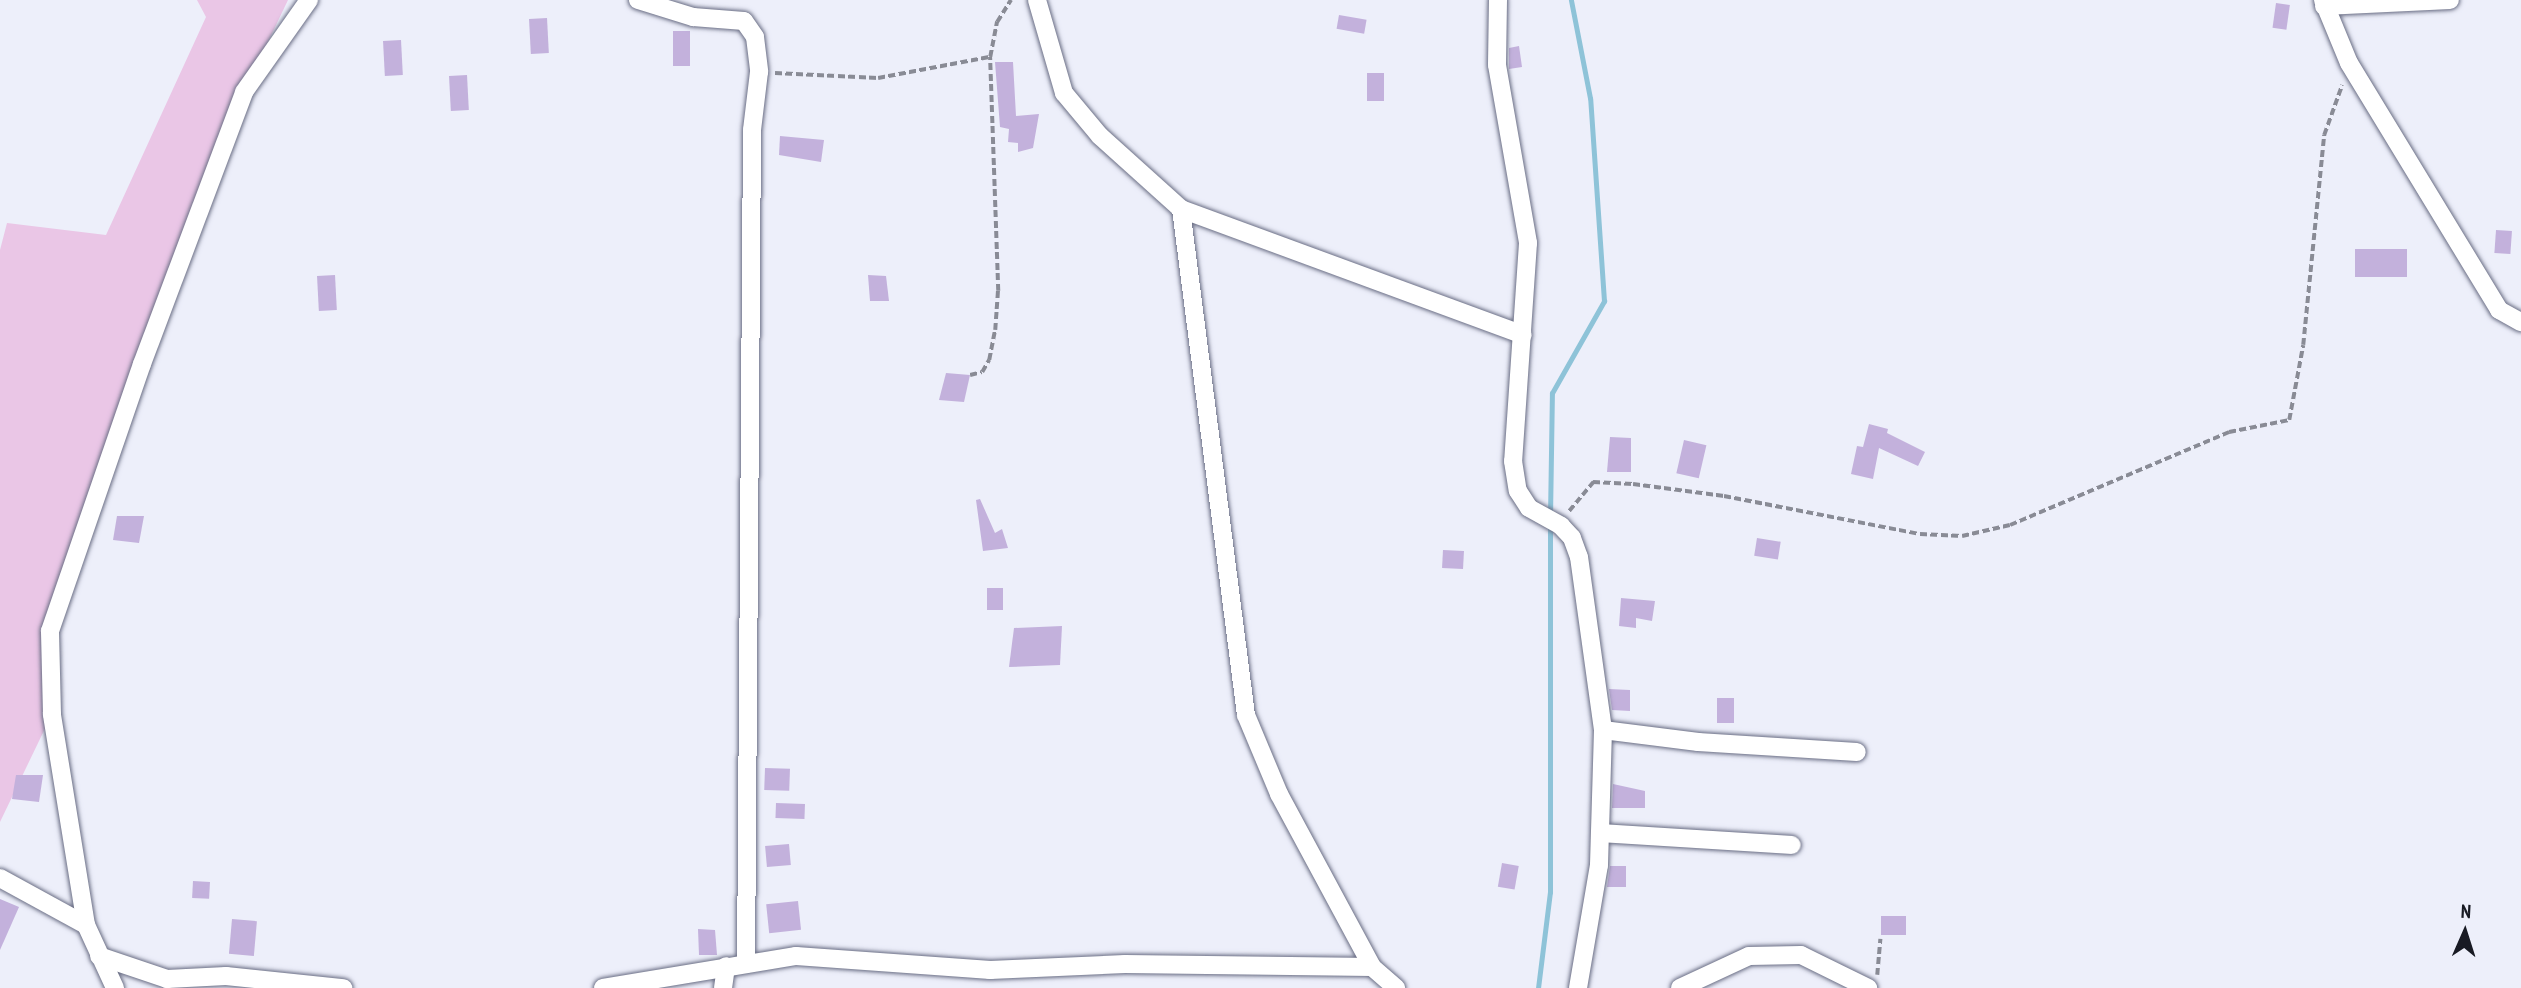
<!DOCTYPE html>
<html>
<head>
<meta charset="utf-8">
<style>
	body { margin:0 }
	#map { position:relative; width:2521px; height:988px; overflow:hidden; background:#edeffa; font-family:"PT Sans Narrow",sans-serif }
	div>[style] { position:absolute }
	.green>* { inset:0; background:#eac6e6 }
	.stream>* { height:5px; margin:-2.5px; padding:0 2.5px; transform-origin:2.5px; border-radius:2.5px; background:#8ec3d8 }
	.building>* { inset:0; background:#c3b1dc; transform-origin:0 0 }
	.path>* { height:3.5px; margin-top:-1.75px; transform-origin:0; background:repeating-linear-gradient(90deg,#898b95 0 7px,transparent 0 10.5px) }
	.roads { filter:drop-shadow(0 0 2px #696d84) drop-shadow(0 0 2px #696d84) }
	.minor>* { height:18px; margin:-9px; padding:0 9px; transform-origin:9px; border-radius:9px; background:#fff }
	span { translate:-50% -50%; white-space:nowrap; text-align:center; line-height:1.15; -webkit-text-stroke:6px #edeffa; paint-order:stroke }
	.north { position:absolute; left:2430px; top:897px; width:70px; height:70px; -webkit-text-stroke:5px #edeffa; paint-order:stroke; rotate:3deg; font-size:19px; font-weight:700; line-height:28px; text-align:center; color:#181a23 }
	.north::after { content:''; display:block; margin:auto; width:24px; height:32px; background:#181a23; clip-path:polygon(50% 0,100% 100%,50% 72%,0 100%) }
</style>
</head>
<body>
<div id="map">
	<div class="green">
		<i style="clip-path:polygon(197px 0,288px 0,244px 92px,50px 631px,52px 714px,0 822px,0 250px,7px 223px,106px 235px,206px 17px)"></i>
	</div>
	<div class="stream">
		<i style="left:1550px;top:516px;width:123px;rotate:-89.1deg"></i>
		<i style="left:1552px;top:393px;width:106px;rotate:-60.5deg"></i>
		<i style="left:1604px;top:301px;width:203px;rotate:-93.9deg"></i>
		<i style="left:1590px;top:98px;width:100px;rotate:-101deg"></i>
		<i style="left:1538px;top:988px;width:97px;rotate:-82.9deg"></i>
		<i style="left:1550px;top:892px;width:366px;rotate:-90deg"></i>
	</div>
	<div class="building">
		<i style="left:2276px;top:3px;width:14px;height:25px;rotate:8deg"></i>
		<i style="left:1339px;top:15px;width:28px;height:14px;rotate:10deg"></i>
		<i style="left:547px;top:18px;width:35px;height:18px;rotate:87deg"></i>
		<i style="left:673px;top:31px;width:17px;height:35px"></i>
		<i style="left:401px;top:40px;width:35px;height:18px;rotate:87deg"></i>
		<i style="clip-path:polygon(1519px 46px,1522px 67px,1509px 69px,1509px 48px)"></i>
		<i style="clip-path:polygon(995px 62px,1013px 62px,1016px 116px,1039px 114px,1033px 148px,1018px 152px,1018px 143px,1008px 142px,1009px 129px,1000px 127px)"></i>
		<i style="left:1367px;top:73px;width:17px;height:28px"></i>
		<i style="left:467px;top:75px;width:35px;height:18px;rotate:87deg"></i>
		<i style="clip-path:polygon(780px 136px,824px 140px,821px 162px,779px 155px)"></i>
		<i style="left:2496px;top:230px;width:16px;height:23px;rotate:4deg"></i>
		<i style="left:2355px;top:249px;width:52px;height:28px"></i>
		<i style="left:335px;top:275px;width:35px;height:18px;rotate:87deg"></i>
		<i style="clip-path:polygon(868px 275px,886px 276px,889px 301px,870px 301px)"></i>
		<i style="clip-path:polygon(946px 373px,970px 375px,964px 402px,939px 400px)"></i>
		<i style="clip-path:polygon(1869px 424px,1888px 429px,1887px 433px,1925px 452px,1918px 466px,1879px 448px,1873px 479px,1851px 474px,1857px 446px,1863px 447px)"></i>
		<i style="clip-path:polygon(1610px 437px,1631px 438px,1631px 472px,1607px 472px)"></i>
		<i style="left:1684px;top:440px;width:23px;height:34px;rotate:13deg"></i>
		<i style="clip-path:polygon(980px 499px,995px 533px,1002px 529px,1008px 548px,983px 551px,976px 500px)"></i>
		<i style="clip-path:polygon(117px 516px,144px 516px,139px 543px,113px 540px)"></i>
		<i style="left:1757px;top:538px;width:24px;height:18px;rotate:9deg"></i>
		<i style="left:1443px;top:550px;width:21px;height:18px;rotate:3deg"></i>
		<i style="left:1003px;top:588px;width:22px;height:16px;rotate:90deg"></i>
		<i style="clip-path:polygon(1621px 598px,1655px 601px,1652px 621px,1636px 618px,1636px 628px,1619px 626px)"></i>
		<i style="clip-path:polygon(1062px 626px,1060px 665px,1009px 667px,1014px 628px)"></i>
		<i style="clip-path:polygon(1609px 689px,1630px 690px,1630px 711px,1612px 710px)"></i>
		<i style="left:1717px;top:698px;width:17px;height:25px"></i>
		<i style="left:765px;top:768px;width:25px;height:22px;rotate:2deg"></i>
		<i style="clip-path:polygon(16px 775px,43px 775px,39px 802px,12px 799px)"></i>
		<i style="clip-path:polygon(1613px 784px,1645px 791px,1645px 808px,1612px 808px)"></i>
		<i style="left:776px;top:803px;width:29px;height:15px;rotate:2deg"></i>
		<i style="left:789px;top:844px;width:21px;height:24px;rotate:85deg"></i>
		<i style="left:1502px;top:863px;width:17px;height:24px;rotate:10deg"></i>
		<i style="clip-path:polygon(1610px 866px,1626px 866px,1626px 887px,1607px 887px)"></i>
		<i style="left:193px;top:881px;width:17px;height:17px;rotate:3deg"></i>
		<i style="clip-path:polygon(0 899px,19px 907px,0 950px)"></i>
		<i style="left:798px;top:901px;width:29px;height:32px;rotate:84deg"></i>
		<i style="left:1881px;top:916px;width:25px;height:19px"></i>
		<i style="left:232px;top:919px;width:25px;height:35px;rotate:5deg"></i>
		<i style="clip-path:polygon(698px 929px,715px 930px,717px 955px,699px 955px)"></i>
	</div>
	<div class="path">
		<i style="left:775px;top:73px;width:103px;rotate:2.8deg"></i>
		<i style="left:878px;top:78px;width:113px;rotate:-10.7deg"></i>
		<i style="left:970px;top:375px;width:12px;rotate:-14deg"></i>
		<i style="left:982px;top:372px;width:14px;rotate:-60deg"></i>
		<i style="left:989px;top:360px;width:31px;rotate:-79deg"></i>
		<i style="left:995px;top:330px;width:39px;rotate:-86deg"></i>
		<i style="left:998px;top:291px;width:234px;rotate:-92deg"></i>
		<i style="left:990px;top:57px;width:36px;rotate:-79deg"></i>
		<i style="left:997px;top:22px;width:26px;rotate:-58deg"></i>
		<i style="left:1569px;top:511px;width:38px;rotate:-50deg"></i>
		<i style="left:1593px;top:482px;width:40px;rotate:2.9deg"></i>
		<i style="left:1633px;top:484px;width:92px;rotate:7.5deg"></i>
		<i style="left:1724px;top:496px;width:200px;rotate:11deg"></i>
		<i style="left:1920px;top:534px;width:42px;rotate:2.7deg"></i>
		<i style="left:1962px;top:536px;width:49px;rotate:-12.9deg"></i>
		<i style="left:2010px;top:525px;width:238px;rotate:-23deg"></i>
		<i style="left:2229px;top:432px;width:61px;rotate:-11.3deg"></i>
		<i style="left:2289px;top:420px;width:76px;rotate:-79.4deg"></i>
		<i style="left:2303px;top:345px;width:211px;rotate:-84.3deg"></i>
		<i style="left:2324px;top:135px;width:53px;rotate:-70.2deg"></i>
		<i style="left:1877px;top:975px;width:36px;rotate:-85deg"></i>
	</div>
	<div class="roads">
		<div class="minor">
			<i style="left:638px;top:0;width:58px;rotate:17.2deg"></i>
			<i style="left:693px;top:17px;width:51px;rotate:4.5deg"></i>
			<i style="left:744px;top:21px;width:19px;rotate:55deg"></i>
			<i style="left:755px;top:37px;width:35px;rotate:83deg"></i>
			<i style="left:759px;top:72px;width:58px;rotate:96.9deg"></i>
			<i style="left:752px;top:130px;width:834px;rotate:90.41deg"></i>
			<i style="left:1037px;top:0;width:97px;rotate:73.8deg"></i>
			<i style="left:1064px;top:93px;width:56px;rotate:50.1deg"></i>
			<i style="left:1100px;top:136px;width:109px;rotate:42deg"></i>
			<i style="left:1181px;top:209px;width:364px;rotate:20.2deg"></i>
			<i style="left:1498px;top:0;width:65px;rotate:90.9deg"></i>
			<i style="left:1497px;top:65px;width:181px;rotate:80.1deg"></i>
			<i style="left:1528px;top:243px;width:219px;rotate:93.9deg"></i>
			<i style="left:1513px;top:461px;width:30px;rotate:81deg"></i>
			<i style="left:1518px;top:491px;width:20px;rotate:57deg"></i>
			<i style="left:1529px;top:508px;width:37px;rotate:29deg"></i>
			<i style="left:1561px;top:526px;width:16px;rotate:47deg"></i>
			<i style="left:1572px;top:538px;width:20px;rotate:70deg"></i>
			<i style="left:1579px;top:557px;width:175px;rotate:82.1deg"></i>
			<i style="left:1603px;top:730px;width:135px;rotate:91.7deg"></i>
			<i style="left:1599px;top:865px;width:125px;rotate:99.7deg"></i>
			<i style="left:2323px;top:0;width:68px;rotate:67.6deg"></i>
			<i style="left:2349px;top:63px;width:289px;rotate:58.7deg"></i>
			<i style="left:2499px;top:310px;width:25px;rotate:29deg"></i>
			<i style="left:2324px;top:6px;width:126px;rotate:-2.7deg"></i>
			<i style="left:1181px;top:209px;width:510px;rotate:82.68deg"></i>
			<i style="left:1246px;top:715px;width:86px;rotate:67.3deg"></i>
			<i style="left:1279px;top:794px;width:196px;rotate:61.7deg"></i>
			<i style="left:1372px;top:967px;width:32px;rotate:41deg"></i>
			<i style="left:1603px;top:730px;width:96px;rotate:7.2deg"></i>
			<i style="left:1698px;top:742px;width:159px;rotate:3.6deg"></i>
			<i style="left:1601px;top:833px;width:191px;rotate:3.6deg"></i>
			<i style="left:0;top:878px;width:98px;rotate:28.7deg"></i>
			<i style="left:99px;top:956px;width:72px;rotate:18.7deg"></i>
			<i style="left:167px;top:979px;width:59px;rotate:-2.9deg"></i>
			<i style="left:226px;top:976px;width:118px;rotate:5.9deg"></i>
			<i style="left:115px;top:988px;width:69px;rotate:-114.7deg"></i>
			<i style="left:86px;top:925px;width:214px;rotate:-99.2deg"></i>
			<i style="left:52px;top:714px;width:83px;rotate:-91.4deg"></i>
			<i style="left:50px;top:631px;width:282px;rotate:-71deg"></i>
			<i style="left:142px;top:364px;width:290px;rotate:-69.4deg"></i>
			<i style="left:244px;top:92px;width:113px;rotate:-54.8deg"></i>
			<i style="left:603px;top:988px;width:196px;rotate:-9.4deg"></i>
			<i style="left:796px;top:956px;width:195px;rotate:4.1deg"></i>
			<i style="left:990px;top:970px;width:135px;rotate:-2.5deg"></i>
			<i style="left:1125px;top:964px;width:247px;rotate:0.7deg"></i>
			<i style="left:723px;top:988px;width:22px;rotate:-82deg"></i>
			<i style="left:1680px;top:988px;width:76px;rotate:-24.9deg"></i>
			<i style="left:1749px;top:956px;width:52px;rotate:-1.1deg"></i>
			<i style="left:1801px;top:955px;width:75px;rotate:26.2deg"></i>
		</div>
	</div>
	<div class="north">N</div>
</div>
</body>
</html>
